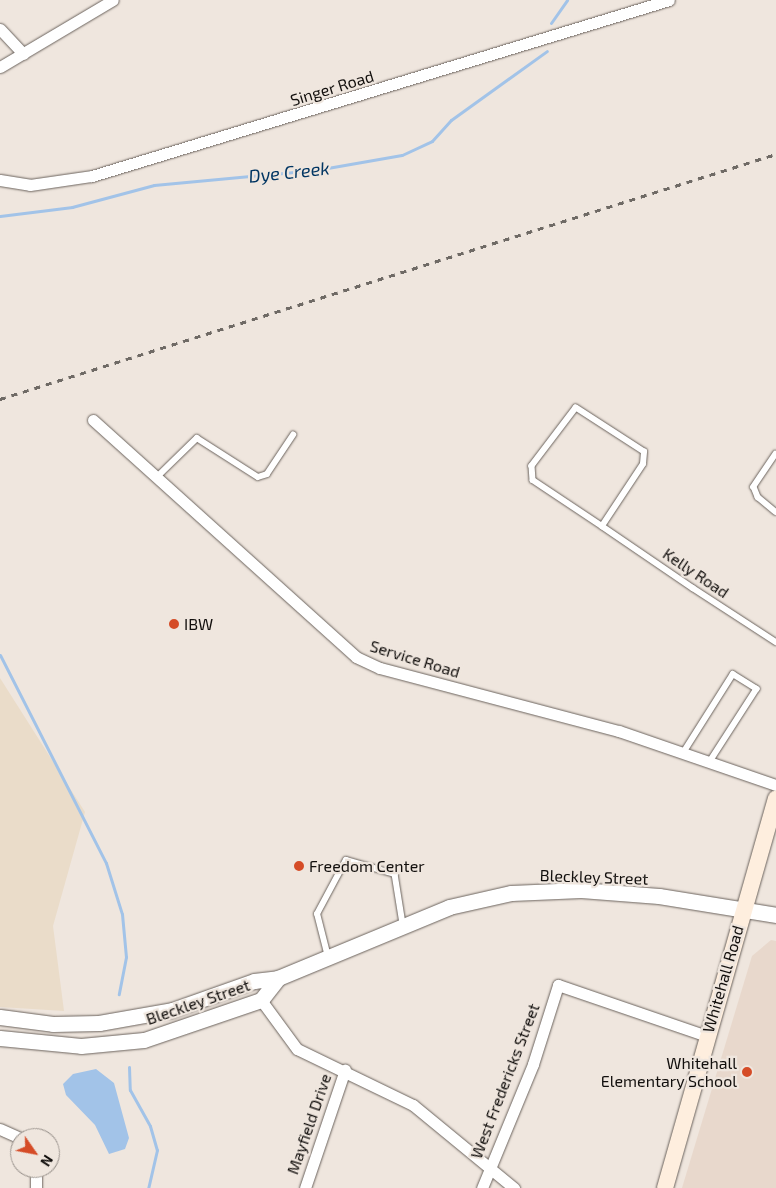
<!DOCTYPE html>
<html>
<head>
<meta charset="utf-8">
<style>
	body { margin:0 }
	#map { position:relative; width:776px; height:1188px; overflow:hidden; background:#efe6de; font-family:"Exo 2",sans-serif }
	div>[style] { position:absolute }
	.industrial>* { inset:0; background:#eadcc9 }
	.built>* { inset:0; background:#e8d8cc }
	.water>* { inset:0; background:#a2c3e8 }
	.stream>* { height:3px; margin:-1.5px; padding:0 1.5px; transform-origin:1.5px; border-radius:1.5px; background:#a2c3e8 }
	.roads { filter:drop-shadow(0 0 1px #6b635d) drop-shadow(0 0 1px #6b635d) }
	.service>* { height:5.5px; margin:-2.75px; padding:0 2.75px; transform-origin:2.75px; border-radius:2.75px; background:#fff }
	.minor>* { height:11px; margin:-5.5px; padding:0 5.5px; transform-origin:5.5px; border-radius:5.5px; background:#fff }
	.tertiary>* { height:15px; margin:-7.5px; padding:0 7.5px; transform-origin:7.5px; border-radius:7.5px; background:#fff }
	.secondary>* { height:16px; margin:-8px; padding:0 8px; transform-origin:8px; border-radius:8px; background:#feeede }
	.rail>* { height:3px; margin-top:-1.5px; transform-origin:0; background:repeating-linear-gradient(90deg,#6f6a65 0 6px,transparent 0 12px) }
	.dots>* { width:14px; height:14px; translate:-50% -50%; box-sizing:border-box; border:2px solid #efe6de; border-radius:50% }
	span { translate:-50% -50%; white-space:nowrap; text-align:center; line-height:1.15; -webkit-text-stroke:4.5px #efe6de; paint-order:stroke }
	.street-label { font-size:16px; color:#120f0d }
	.poi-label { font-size:16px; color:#120f0d }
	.left { translate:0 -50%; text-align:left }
	.right { translate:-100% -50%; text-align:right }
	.water-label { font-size:18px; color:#013562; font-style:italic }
	.north { position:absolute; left:10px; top:1128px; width:50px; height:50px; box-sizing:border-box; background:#efe6de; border:1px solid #97908a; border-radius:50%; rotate:123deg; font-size:14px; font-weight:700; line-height:20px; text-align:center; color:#120f0d }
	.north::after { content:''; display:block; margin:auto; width:18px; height:22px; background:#d54c27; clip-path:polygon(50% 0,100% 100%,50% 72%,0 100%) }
</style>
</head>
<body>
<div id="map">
	<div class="industrial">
		<i style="clip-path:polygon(0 678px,85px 812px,53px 926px,64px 1011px,0 1007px)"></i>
	</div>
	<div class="built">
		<i style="clip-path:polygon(771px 940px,776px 941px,776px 1188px,682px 1188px,752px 956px)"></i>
	</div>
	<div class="water">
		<i style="clip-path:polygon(96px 1069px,114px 1083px,129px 1138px,125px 1149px,109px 1154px,95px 1125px,66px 1095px,63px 1084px,73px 1074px)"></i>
	</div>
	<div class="stream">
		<i style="left:551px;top:23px;width:28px;rotate:-55deg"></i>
		<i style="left:0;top:216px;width:73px;rotate:-7.1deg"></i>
		<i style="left:72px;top:207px;width:85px;rotate:-15deg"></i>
		<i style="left:154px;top:185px;width:163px;rotate:-5.3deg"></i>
		<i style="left:316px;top:170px;width:87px;rotate:-9.9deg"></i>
		<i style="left:402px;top:155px;width:33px;rotate:-25deg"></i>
		<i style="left:432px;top:141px;width:28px;rotate:-48deg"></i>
		<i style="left:451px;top:120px;width:118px;rotate:-35.7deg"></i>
		<i style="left:0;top:655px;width:233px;rotate:63deg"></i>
		<i style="left:106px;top:863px;width:53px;rotate:72.6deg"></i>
		<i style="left:122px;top:914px;width:43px;rotate:84.7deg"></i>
		<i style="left:126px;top:957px;width:38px;rotate:101deg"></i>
		<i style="left:129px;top:1067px;width:23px;rotate:88deg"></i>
		<i style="left:130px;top:1090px;width:41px;rotate:60.9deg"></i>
		<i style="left:150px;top:1126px;width:25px;rotate:74deg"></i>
		<i style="left:157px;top:1150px;width:39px;rotate:103deg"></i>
	</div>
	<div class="roads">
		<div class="service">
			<i style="left:776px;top:454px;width:40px;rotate:124deg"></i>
			<i style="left:754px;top:487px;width:11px;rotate:68deg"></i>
			<i style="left:758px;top:497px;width:23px;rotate:40deg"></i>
			<i style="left:156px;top:478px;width:57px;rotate:-44.3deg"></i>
			<i style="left:197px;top:438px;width:72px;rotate:32.6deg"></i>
			<i style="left:258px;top:477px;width:9px;rotate:-18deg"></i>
			<i style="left:267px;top:474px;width:47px;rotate:-56.3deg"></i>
			<i style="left:602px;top:526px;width:74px;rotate:-56.5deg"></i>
			<i style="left:643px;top:464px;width:12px;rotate:-85deg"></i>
			<i style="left:644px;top:452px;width:81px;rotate:-147.1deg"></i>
			<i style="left:576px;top:408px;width:73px;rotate:127.2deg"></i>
			<i style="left:532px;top:466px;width:14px;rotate:86deg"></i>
			<i style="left:533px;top:480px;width:83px;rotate:33.7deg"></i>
			<i style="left:602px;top:526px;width:110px;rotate:34.3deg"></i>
			<i style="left:693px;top:588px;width:99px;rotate:33deg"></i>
			<i style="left:683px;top:753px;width:93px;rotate:-57.7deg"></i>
			<i style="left:733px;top:674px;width:28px;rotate:32deg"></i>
			<i style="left:757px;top:689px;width:87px;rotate:122.8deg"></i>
			<i style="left:328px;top:957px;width:44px;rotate:-104.3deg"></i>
			<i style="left:317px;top:914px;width:61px;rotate:-61.8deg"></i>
			<i style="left:346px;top:860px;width:51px;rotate:15.9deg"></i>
			<i style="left:395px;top:874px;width:51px;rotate:80.9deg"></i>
		</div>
		<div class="minor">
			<i style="left:0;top:29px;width:34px;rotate:47deg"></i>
			<i style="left:0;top:67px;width:131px;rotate:-30.7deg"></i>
			<i style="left:0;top:180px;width:30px;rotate:9deg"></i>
			<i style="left:30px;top:185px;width:63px;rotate:-8.3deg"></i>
			<i style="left:92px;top:176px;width:603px;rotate:-16.96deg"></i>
			<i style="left:93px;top:420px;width:354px;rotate:42deg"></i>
			<i style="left:356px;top:657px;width:26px;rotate:25deg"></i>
			<i style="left:380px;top:668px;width:247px;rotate:14.8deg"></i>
			<i style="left:619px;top:731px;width:166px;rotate:19deg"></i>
			<i style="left:261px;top:1000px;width:61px;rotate:53.7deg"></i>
			<i style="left:297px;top:1049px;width:129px;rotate:25.8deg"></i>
			<i style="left:413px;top:1105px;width:131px;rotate:39.4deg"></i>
			<i style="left:0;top:1129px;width:22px;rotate:24deg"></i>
			<i style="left:36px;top:1188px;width:20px;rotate:-90deg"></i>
			<i style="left:305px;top:1188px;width:125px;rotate:-71.3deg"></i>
			<i style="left:482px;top:1188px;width:134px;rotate:-67.6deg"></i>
			<i style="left:533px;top:1064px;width:83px;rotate:-72.4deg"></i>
			<i style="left:558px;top:985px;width:157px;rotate:18.9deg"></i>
		</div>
		<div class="tertiary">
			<i style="left:0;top:1017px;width:53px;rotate:7.5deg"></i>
			<i style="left:53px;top:1024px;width:46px;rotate:-1.2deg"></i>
			<i style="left:99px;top:1023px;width:74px;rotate:-10.1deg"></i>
			<i style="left:172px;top:1010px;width:87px;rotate:-19.5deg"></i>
			<i style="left:254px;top:981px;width:24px;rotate:-7deg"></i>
			<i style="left:278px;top:978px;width:185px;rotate:-22.5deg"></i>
			<i style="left:449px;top:907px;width:64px;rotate:-12.7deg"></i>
			<i style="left:511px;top:893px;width:70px;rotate:-2.5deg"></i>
			<i style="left:581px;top:890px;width:78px;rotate:4.4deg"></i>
			<i style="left:659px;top:896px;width:119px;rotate:9.2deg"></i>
			<i style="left:0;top:1038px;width:81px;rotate:5.6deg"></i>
			<i style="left:81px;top:1046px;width:63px;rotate:-5.4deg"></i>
			<i style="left:144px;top:1040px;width:124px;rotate:-18.9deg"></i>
			<i style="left:261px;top:1000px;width:28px;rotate:-52deg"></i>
		</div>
		<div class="secondary">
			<i style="left:665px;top:1188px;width:405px;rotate:-74.1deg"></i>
		</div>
	</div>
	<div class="rail">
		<i style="left:0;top:399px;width:814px;rotate:-17.52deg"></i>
	</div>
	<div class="dots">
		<i style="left:174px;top:624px;background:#d54c27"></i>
		<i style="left:299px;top:866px;background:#d54c27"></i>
		<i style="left:747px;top:1072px;background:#d54c27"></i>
	</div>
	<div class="street-label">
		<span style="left:332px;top:88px;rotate:-17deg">Singer Road</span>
		<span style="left:696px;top:573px;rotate:34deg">Kelly Road</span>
		<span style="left:415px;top:659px;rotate:17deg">Service Road</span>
		<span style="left:594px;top:877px;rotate:2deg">Bleckley Street</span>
		<span style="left:723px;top:979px;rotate:-74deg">Whitehall Road</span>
		<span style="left:198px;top:1002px;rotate:-19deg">Bleckley Street</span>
		<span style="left:505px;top:1081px;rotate:-69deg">West Fredericks Street</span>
		<span style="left:309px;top:1124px;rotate:-71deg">Mayfield Drive</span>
	</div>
	<div class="poi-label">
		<span class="left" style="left:184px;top:624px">IBW</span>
		<span class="left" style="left:309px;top:866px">Freedom Center</span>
		<span class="right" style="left:737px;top:1072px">Whitehall<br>Elementary School</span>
	</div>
	<div class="water-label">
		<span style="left:289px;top:172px;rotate:-6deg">Dye Creek</span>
	</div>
	<div class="north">N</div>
</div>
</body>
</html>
